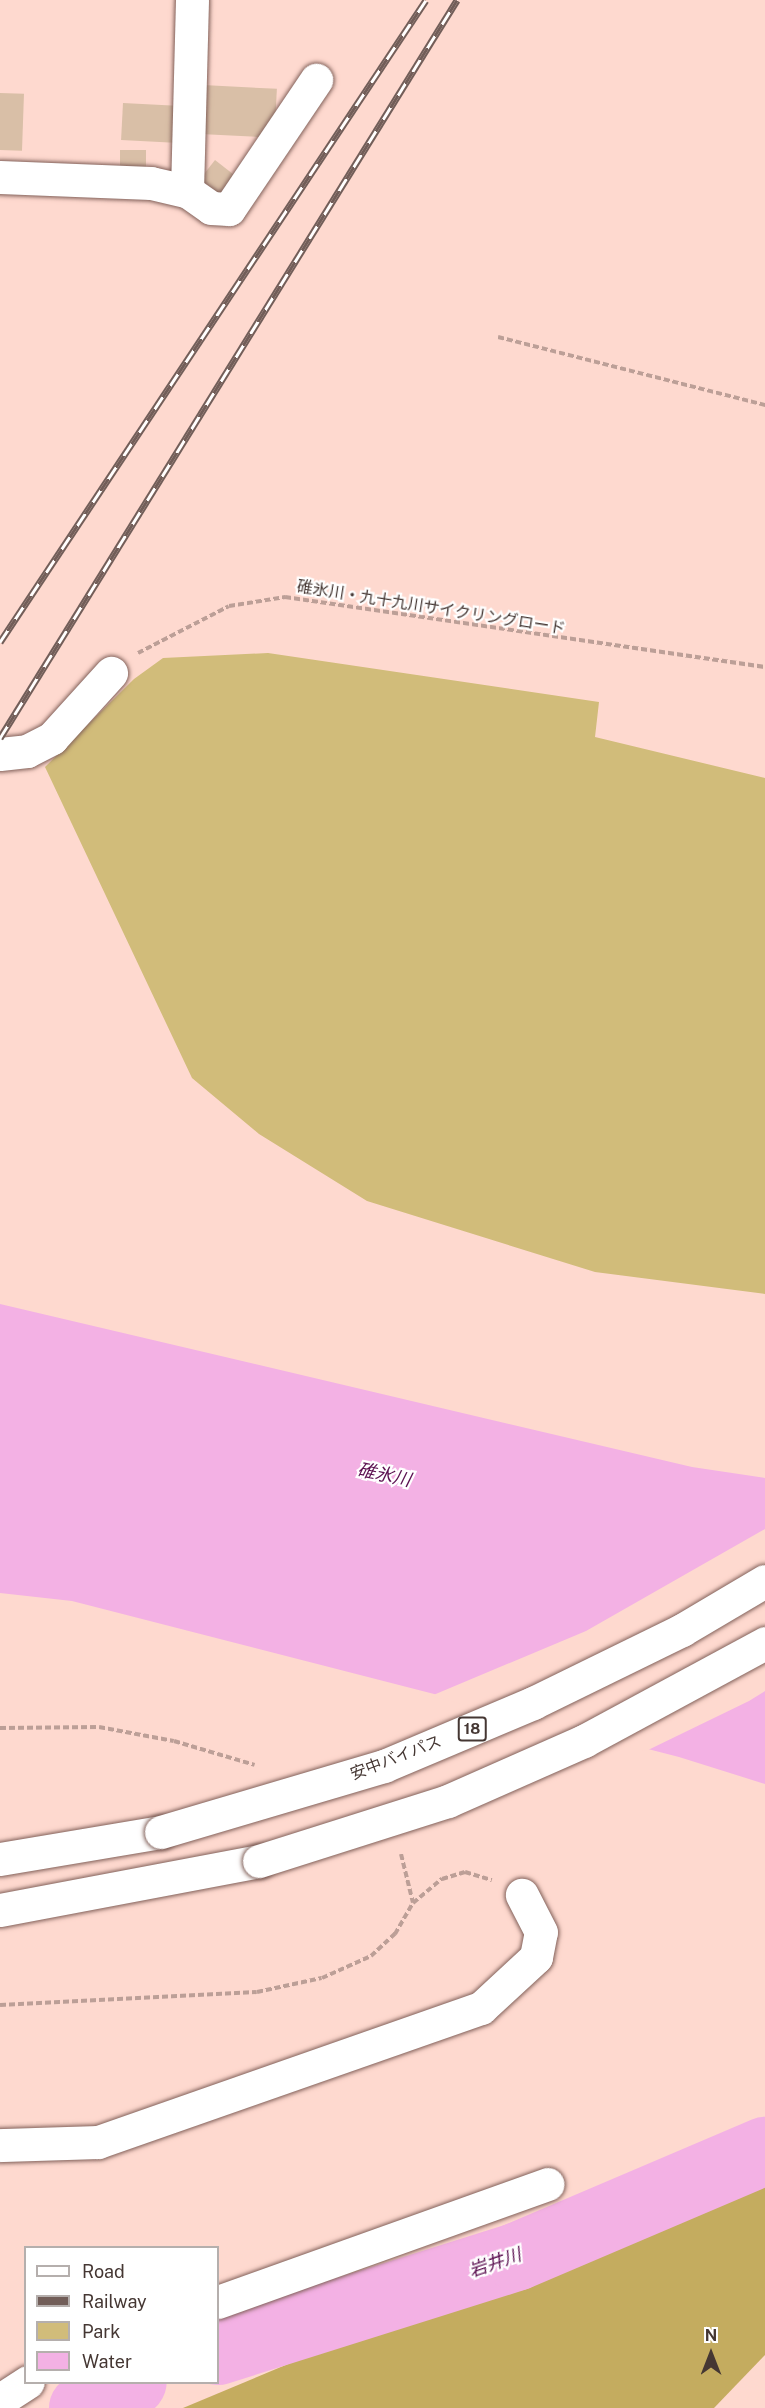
<!DOCTYPE html>
<html>
<head>
<meta charset="utf-8">
<style>
	body { margin:0 }
	#map { position:relative; width:765px; height:2408px; overflow:hidden; background:#fed9cf; font-family:"Public Sans","Noto Sans JP",sans-serif }
	div>[style] { position:absolute }
	.green>* { inset:0; background:#d1bc7a }
	.forest>* { inset:0; background:#c4ac5f }
	.water>* { inset:0; background:#f3b1e4 }
	.pier>* { inset:0; background:#fed9cf }
	.river>* { height:68px; margin:-34px; padding:0 34px; transform-origin:34px; border-radius:34px; background:#f3b1e4 }
	.building>* { inset:0; background:#d9bfa7; transform-origin:0 0 }
	.path>* { height:4px; margin-top:-2px; transform-origin:0; background:repeating-linear-gradient(90deg,#bc9f97 0 6px,transparent 0 9px) }
	.roads { filter:drop-shadow(0 0 2px #82615a) drop-shadow(0 0 2px #82615a) }
	.minor>* { height:33px; margin:-16.5px; padding:0 16.5px; transform-origin:16.5px; border-radius:16.5px; background:#fff }
	.highway>* { height:33px; margin:-16.5px; padding:0 16.5px; transform-origin:16.5px; border-radius:16.5px; background:#fff }
	.rail>* { height:7px; margin-top:-3.5px; transform-origin:0; background:repeating-linear-gradient(90deg,#fff 0 14px,#725e59 0 28px); box-sizing:border-box; border-block:2px solid #725e59 }
	.bridges { filter:drop-shadow(0 0 2px #82615a) drop-shadow(0 0 2px #82615a) }
	.highway-bridge>* { height:33px; margin:-16.5px; padding:0 16.5px; transform-origin:16.5px; border-radius:16.5px; background:#fff }
	span { translate:-50% -50%; white-space:nowrap; text-align:center; line-height:1.15; -webkit-text-stroke:4.5px #fff; paint-order:stroke }
	.shield-label span { padding:2px 4px; background:#fff; border:2px solid; border-radius:4px; -webkit-text-stroke-width:0 }
	.shield-label { font-size:15px; color:#453733; font-weight:700 }
	.street-label { font-size:16px; color:#453733 }
	.water-label { font-size:18px; color:#5b1050; font-style:italic }
	.legend { position:absolute; left:24px; top:2246px; width:195px; height:138px; box-sizing:border-box; background:#fff; border:2px solid #b5afad; margin:0; padding:8px 10px; list-style:none; font-size:18px; color:#453733 }
	.legend li { display:flex; align-items:center; gap:12px; height:30px }
	.legend b { width:30px; border:2px solid #b5afad }
	.north { position:absolute; left:681px; top:2324px; width:60px; height:60px; -webkit-text-stroke:4px #fff; paint-order:stroke; rotate:0deg; font-size:16px; font-weight:700; line-height:24px; text-align:center; color:#453733 }
	.north::after { content:''; display:block; margin:auto; width:21px; height:27px; background:#453733; clip-path:polygon(50% 0,100% 100%,50% 72%,0 100%) }
</style>
</head>
<body>
<div id="map">
	<div class="green">
		<i style="clip-path:polygon(268px 653px,599px 702px,595px 737px,765px 778px,765px 1294px,595px 1272px,367px 1201px,259px 1134px,192px 1078px,45px 767px,134px 679px,163px 658px)"></i>
	</div>
	<div class="forest">
		<i style="clip-path:polygon(765px 2170px,765px 2355px,714px 2408px,183px 2408px,618px 2226px)"></i>
	</div>
	<div class="water">
		<i style="clip-path:polygon(0 1304px,692px 1467px,765px 1478px,765px 1784px,679px 1757px,72px 1601px,0 1593px)"></i>
	</div>
	<div class="pier">
		<i style="clip-path:polygon(765px 1529px,765px 1691px,749px 1701px,646px 1751px,431px 1696px,586px 1631px)"></i>
	</div>
	<div class="river">
		<i style="left:218px;top:2351px;width:312px;rotate:-17.5deg"></i>
		<i style="left:516px;top:2257px;width:271px;rotate:-23.1deg"></i>
		<i style="left:83px;top:2408px;width:56px;rotate:-27.5deg"></i>
	</div>
	<div class="building">
		<i style="left:203px;top:85px;width:74px;height:49px;rotate:3deg"></i>
		<i style="left:0;top:93px;width:24px;height:57px;rotate:2deg"></i>
		<i style="left:123px;top:103px;width:58px;height:37px;rotate:3deg"></i>
		<i style="left:146px;top:150px;width:28px;height:26px;rotate:90deg"></i>
		<i style="left:215px;top:160px;width:28px;height:24px;rotate:38deg"></i>
	</div>
	<div class="path">
		<i style="left:498px;top:337px;width:276px;rotate:14.3deg"></i>
		<i style="left:138px;top:653px;width:102px;rotate:-27.3deg"></i>
		<i style="left:229px;top:606px;width:57px;rotate:-9.1deg"></i>
		<i style="left:285px;top:597px;width:485px;rotate:8.3deg"></i>
		<i style="left:0;top:1728px;width:99px;rotate:-0.6deg"></i>
		<i style="left:99px;top:1727px;width:76px;rotate:10.6deg"></i>
		<i style="left:174px;top:1741px;width:84px;rotate:16.5deg"></i>
		<i style="left:401px;top:1854px;width:50px;rotate:76.2deg"></i>
		<i style="left:0;top:2005px;width:257px;rotate:-2.9deg"></i>
		<i style="left:257px;top:1992px;width:66px;rotate:-12.2deg"></i>
		<i style="left:322px;top:1978px;width:54px;rotate:-24.2deg"></i>
		<i style="left:371px;top:1956px;width:33px;rotate:-43deg"></i>
		<i style="left:395px;top:1934px;width:36px;rotate:-60deg"></i>
		<i style="left:413px;top:1903px;width:38px;rotate:-40deg"></i>
		<i style="left:442px;top:1879px;width:24px;rotate:-17deg"></i>
		<i style="left:465px;top:1872px;width:28px;rotate:17deg"></i>
	</div>
	<div class="roads">
		<div class="minor">
			<i style="left:0;top:177px;width:151px;rotate:2.3deg"></i>
			<i style="left:151px;top:183px;width:37px;rotate:13deg"></i>
			<i style="left:187px;top:191px;width:29px;rotate:35deg"></i>
			<i style="left:211px;top:208px;width:18px;rotate:3deg"></i>
			<i style="left:229px;top:209px;width:156px;rotate:-56deg"></i>
			<i style="left:187px;top:191px;width:191px;rotate:-88.5deg"></i>
			<i style="left:0;top:754px;width:27px;rotate:-6deg"></i>
			<i style="left:27px;top:751px;width:28px;rotate:-27deg"></i>
			<i style="left:52px;top:738px;width:88px;rotate:-47.8deg"></i>
			<i style="left:0;top:2145px;width:98px;rotate:-1.8deg"></i>
			<i style="left:98px;top:2142px;width:406px;rotate:-19.3deg"></i>
			<i style="left:481px;top:2008px;width:75px;rotate:-42.8deg"></i>
			<i style="left:536px;top:1957px;width:25px;rotate:-79deg"></i>
			<i style="left:541px;top:1932px;width:42px;rotate:-117.2deg"></i>
			<i style="left:218px;top:2302px;width:350px;rotate:-19.7deg"></i>
			<i style="left:0;top:2400px;width:33px;rotate:-33deg"></i>
		</div>
		<div class="highway">
			<i style="left:0;top:1859px;width:163px;rotate:-9.5deg"></i>
			<i style="left:0;top:1910px;width:264px;rotate:-10.7deg"></i>
		</div>
	</div>
	<div class="rail">
		<i style="left:0;top:642px;width:770px;rotate:-56.43deg"></i>
		<i style="left:0;top:738px;width:868px;rotate:-58.23deg"></i>
	</div>
	<div class="bridges">
		<div class="highway-bridge">
			<i style="left:161px;top:1832px;width:233px;rotate:-16.5deg"></i>
			<i style="left:384px;top:1766px;width:162px;rotate:-22.9deg"></i>
			<i style="left:533px;top:1703px;width:166px;rotate:-26.1deg"></i>
			<i style="left:682px;top:1630px;width:96px;rotate:-30.6deg"></i>
			<i style="left:259px;top:1861px;width:198px;rotate:-17.6deg"></i>
			<i style="left:448px;top:1801px;width:149px;rotate:-23.8deg"></i>
			<i style="left:584px;top:1741px;width:206px;rotate:-28.4deg"></i>
		</div>
	</div>
	<div class="shield-label">
		<span style="left:472px;top:1729px">18</span>
	</div>
	<div class="street-label">
		<span style="left:431px;top:608px;rotate:9deg">碓氷川・九十九川サイクリングロード</span>
		<span style="left:396px;top:1758px;rotate:-21deg">安中バイパス</span>
	</div>
	<div class="water-label">
		<span style="left:384px;top:1475px;rotate:12deg">碓氷川</span>
		<span style="left:495px;top:2263px;rotate:-19deg">岩井川</span>
	</div>
	<ul class="legend">
	<li><b style="height:8px;background:#fff"></b>Road</li>
	<li><b style="height:8px;background:#725e59"></b>Railway</li>
	<li><b style="height:16px;background:#d1bc7a"></b>Park</li>
	<li><b style="height:16px;background:#f3b1e4"></b>Water</li>
	</ul>
	<div class="north">N</div>
</div>
</body>
</html>
